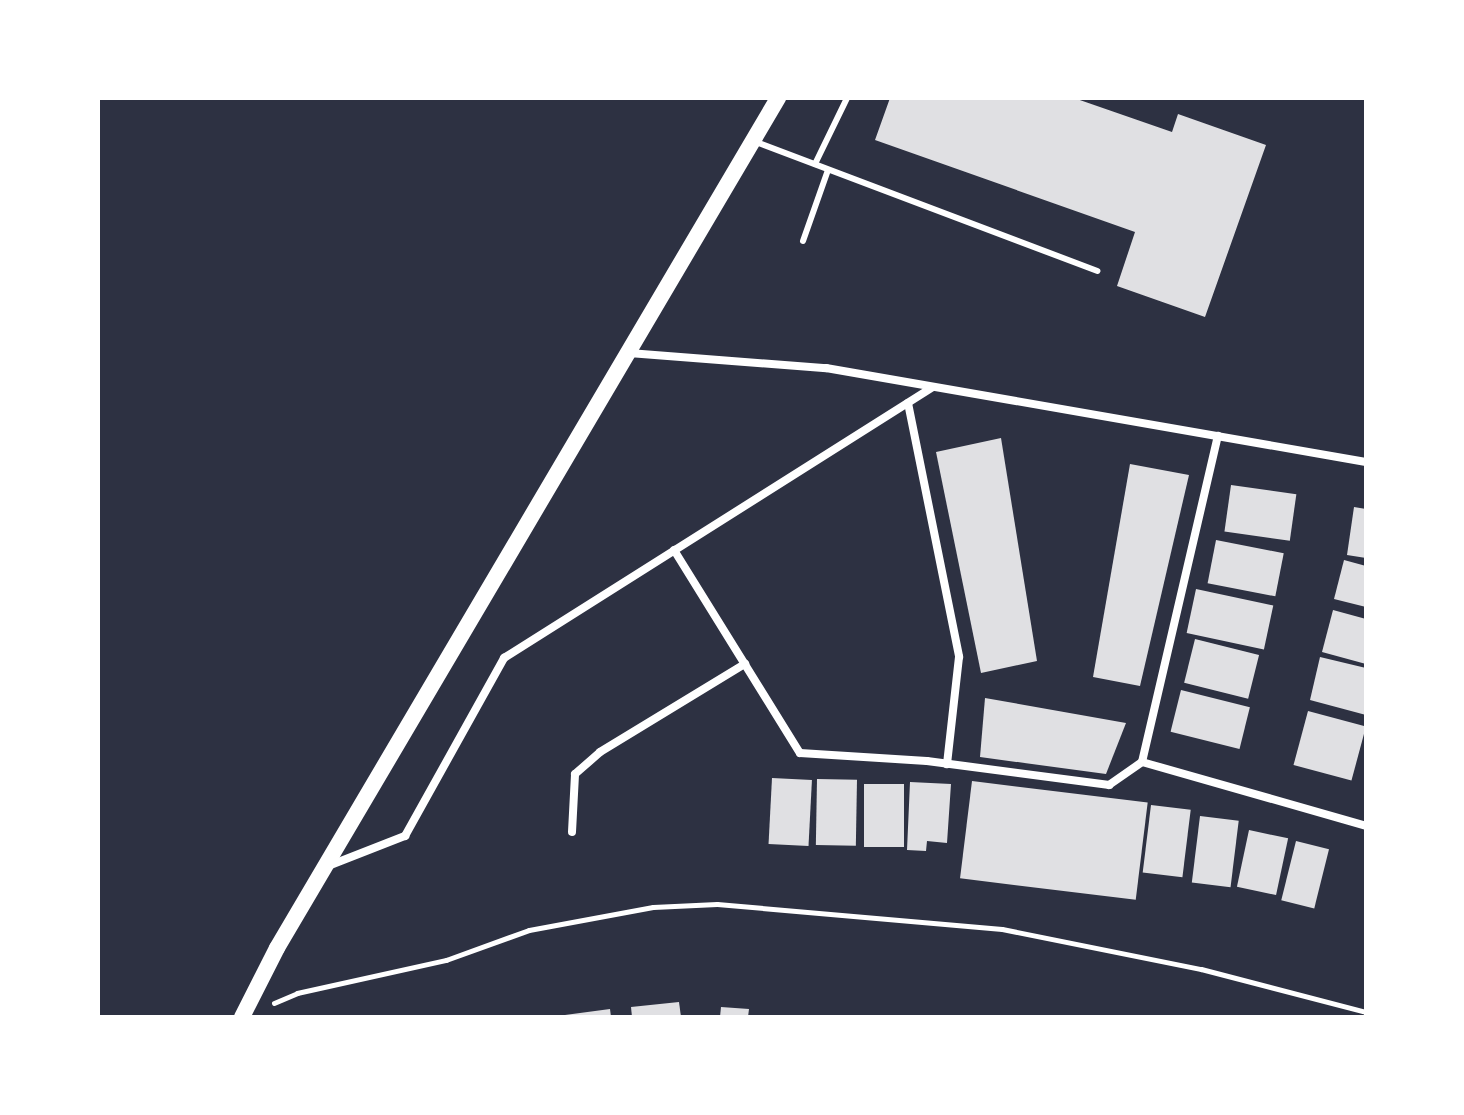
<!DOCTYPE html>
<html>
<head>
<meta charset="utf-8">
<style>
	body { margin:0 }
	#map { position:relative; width:1464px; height:1115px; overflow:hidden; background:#2d3142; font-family:"Source Sans 3",sans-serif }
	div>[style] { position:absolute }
	.building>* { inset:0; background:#e0e0e3; transform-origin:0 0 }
	.path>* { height:5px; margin:-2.5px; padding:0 2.5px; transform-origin:2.5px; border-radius:2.5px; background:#fff }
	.service>* { height:6px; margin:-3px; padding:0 3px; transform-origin:3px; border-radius:3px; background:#fff }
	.minor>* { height:8px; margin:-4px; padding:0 4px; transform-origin:4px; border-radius:4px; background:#fff }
	.secondary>* { height:16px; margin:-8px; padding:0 8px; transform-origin:8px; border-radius:8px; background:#fff }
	span { translate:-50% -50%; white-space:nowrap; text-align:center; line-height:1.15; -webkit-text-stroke:6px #fff; paint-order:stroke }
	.frame { position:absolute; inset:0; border:100px solid #fff; pointer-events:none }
</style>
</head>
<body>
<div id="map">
	<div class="building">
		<i style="clip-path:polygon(890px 98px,1074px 98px,1172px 132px,1178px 114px,1266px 145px,1205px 317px,1117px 286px,1135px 232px,875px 140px)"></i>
		<i style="clip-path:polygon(1001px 438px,1037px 661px,981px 673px,936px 452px)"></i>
		<i style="clip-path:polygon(1130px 464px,1189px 475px,1140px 686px,1093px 677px)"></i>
		<i style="left:1231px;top:485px;width:66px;height:47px;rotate:8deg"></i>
		<i style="clip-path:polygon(1354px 507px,1366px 509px,1366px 558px,1347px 555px)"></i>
		<i style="left:1216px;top:540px;width:69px;height:44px;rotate:11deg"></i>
		<i style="clip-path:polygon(1344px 560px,1366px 566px,1366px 607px,1334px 599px)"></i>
		<i style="left:1196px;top:589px;width:79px;height:45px;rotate:12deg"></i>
		<i style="clip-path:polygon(1333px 610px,1366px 619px,1366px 664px,1322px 652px)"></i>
		<i style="left:1195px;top:639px;width:66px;height:45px;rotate:14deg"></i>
		<i style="clip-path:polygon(1320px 657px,1366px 668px,1366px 715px,1310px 700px)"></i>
		<i style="left:1181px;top:690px;width:71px;height:43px;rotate:14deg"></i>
		<i style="clip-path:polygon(985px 698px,1126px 723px,1106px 774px,980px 757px)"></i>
		<i style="left:1308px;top:711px;width:60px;height:56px;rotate:15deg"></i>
		<i style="left:772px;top:778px;width:40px;height:66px;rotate:3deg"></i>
		<i style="left:817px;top:779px;width:40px;height:66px;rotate:1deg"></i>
		<i style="left:972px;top:781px;width:177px;height:98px;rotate:7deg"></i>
		<i style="clip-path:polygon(910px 782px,951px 784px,947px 843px,927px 841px,926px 851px,907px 850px)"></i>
		<i style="left:864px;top:784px;width:40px;height:63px"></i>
		<i style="left:1151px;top:805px;width:40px;height:68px;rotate:7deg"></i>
		<i style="left:1200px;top:816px;width:39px;height:67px;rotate:7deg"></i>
		<i style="left:1249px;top:830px;width:40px;height:58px;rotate:12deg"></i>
		<i style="left:1296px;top:841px;width:34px;height:61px;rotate:14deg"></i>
		<i style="clip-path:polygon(679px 1002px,681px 1017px,632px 1017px,631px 1007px)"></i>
		<i style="clip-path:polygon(721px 1007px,749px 1009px,748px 1017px,720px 1017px)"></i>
		<i style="clip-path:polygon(610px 1009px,611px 1017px,566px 1017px,565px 1015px)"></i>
	</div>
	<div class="path">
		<i style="left:274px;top:1003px;width:25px;rotate:-23deg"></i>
		<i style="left:297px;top:993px;width:153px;rotate:-12.5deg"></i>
		<i style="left:446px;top:960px;width:88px;rotate:-19.9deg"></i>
		<i style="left:529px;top:930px;width:126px;rotate:-10.5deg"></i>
		<i style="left:653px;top:907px;width:64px;rotate:-2.7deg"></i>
		<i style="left:717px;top:904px;width:286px;rotate:5deg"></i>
		<i style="left:1002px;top:929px;width:203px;rotate:11.4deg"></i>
		<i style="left:1201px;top:969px;width:171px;rotate:14.6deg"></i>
	</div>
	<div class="service">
		<i style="left:756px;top:142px;width:365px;rotate:20.7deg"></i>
		<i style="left:815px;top:164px;width:73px;rotate:-64.1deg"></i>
		<i style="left:803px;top:241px;width:75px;rotate:-70.6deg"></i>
	</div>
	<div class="minor">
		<i style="left:629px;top:353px;width:198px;rotate:4.4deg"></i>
		<i style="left:826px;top:368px;width:548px;rotate:9.87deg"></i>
		<i style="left:908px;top:403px;width:259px;rotate:78.6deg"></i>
		<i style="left:959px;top:657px;width:108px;rotate:96.4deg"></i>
		<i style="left:674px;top:550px;width:239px;rotate:58.2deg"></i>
		<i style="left:800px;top:753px;width:127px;rotate:3.6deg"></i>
		<i style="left:927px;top:761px;width:184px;rotate:7.5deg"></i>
		<i style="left:1109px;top:785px;width:40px;rotate:-34.9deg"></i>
		<i style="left:1142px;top:762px;width:233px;rotate:15.9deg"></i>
		<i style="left:1142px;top:762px;width:335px;rotate:-76.9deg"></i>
		<i style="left:572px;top:832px;width:58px;rotate:-87deg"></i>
		<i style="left:575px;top:774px;width:33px;rotate:-41deg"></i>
		<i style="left:600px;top:752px;width:170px;rotate:-31.3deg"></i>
		<i style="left:328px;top:866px;width:83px;rotate:-21.3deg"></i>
		<i style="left:405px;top:836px;width:204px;rotate:-60.9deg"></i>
		<i style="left:504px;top:658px;width:507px;rotate:-32.28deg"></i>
	</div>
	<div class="secondary">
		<i style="left:242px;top:1017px;width:77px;rotate:-63.1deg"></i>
		<i style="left:277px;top:948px;width:987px;rotate:-59.48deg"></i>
	</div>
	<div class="frame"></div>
</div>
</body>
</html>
